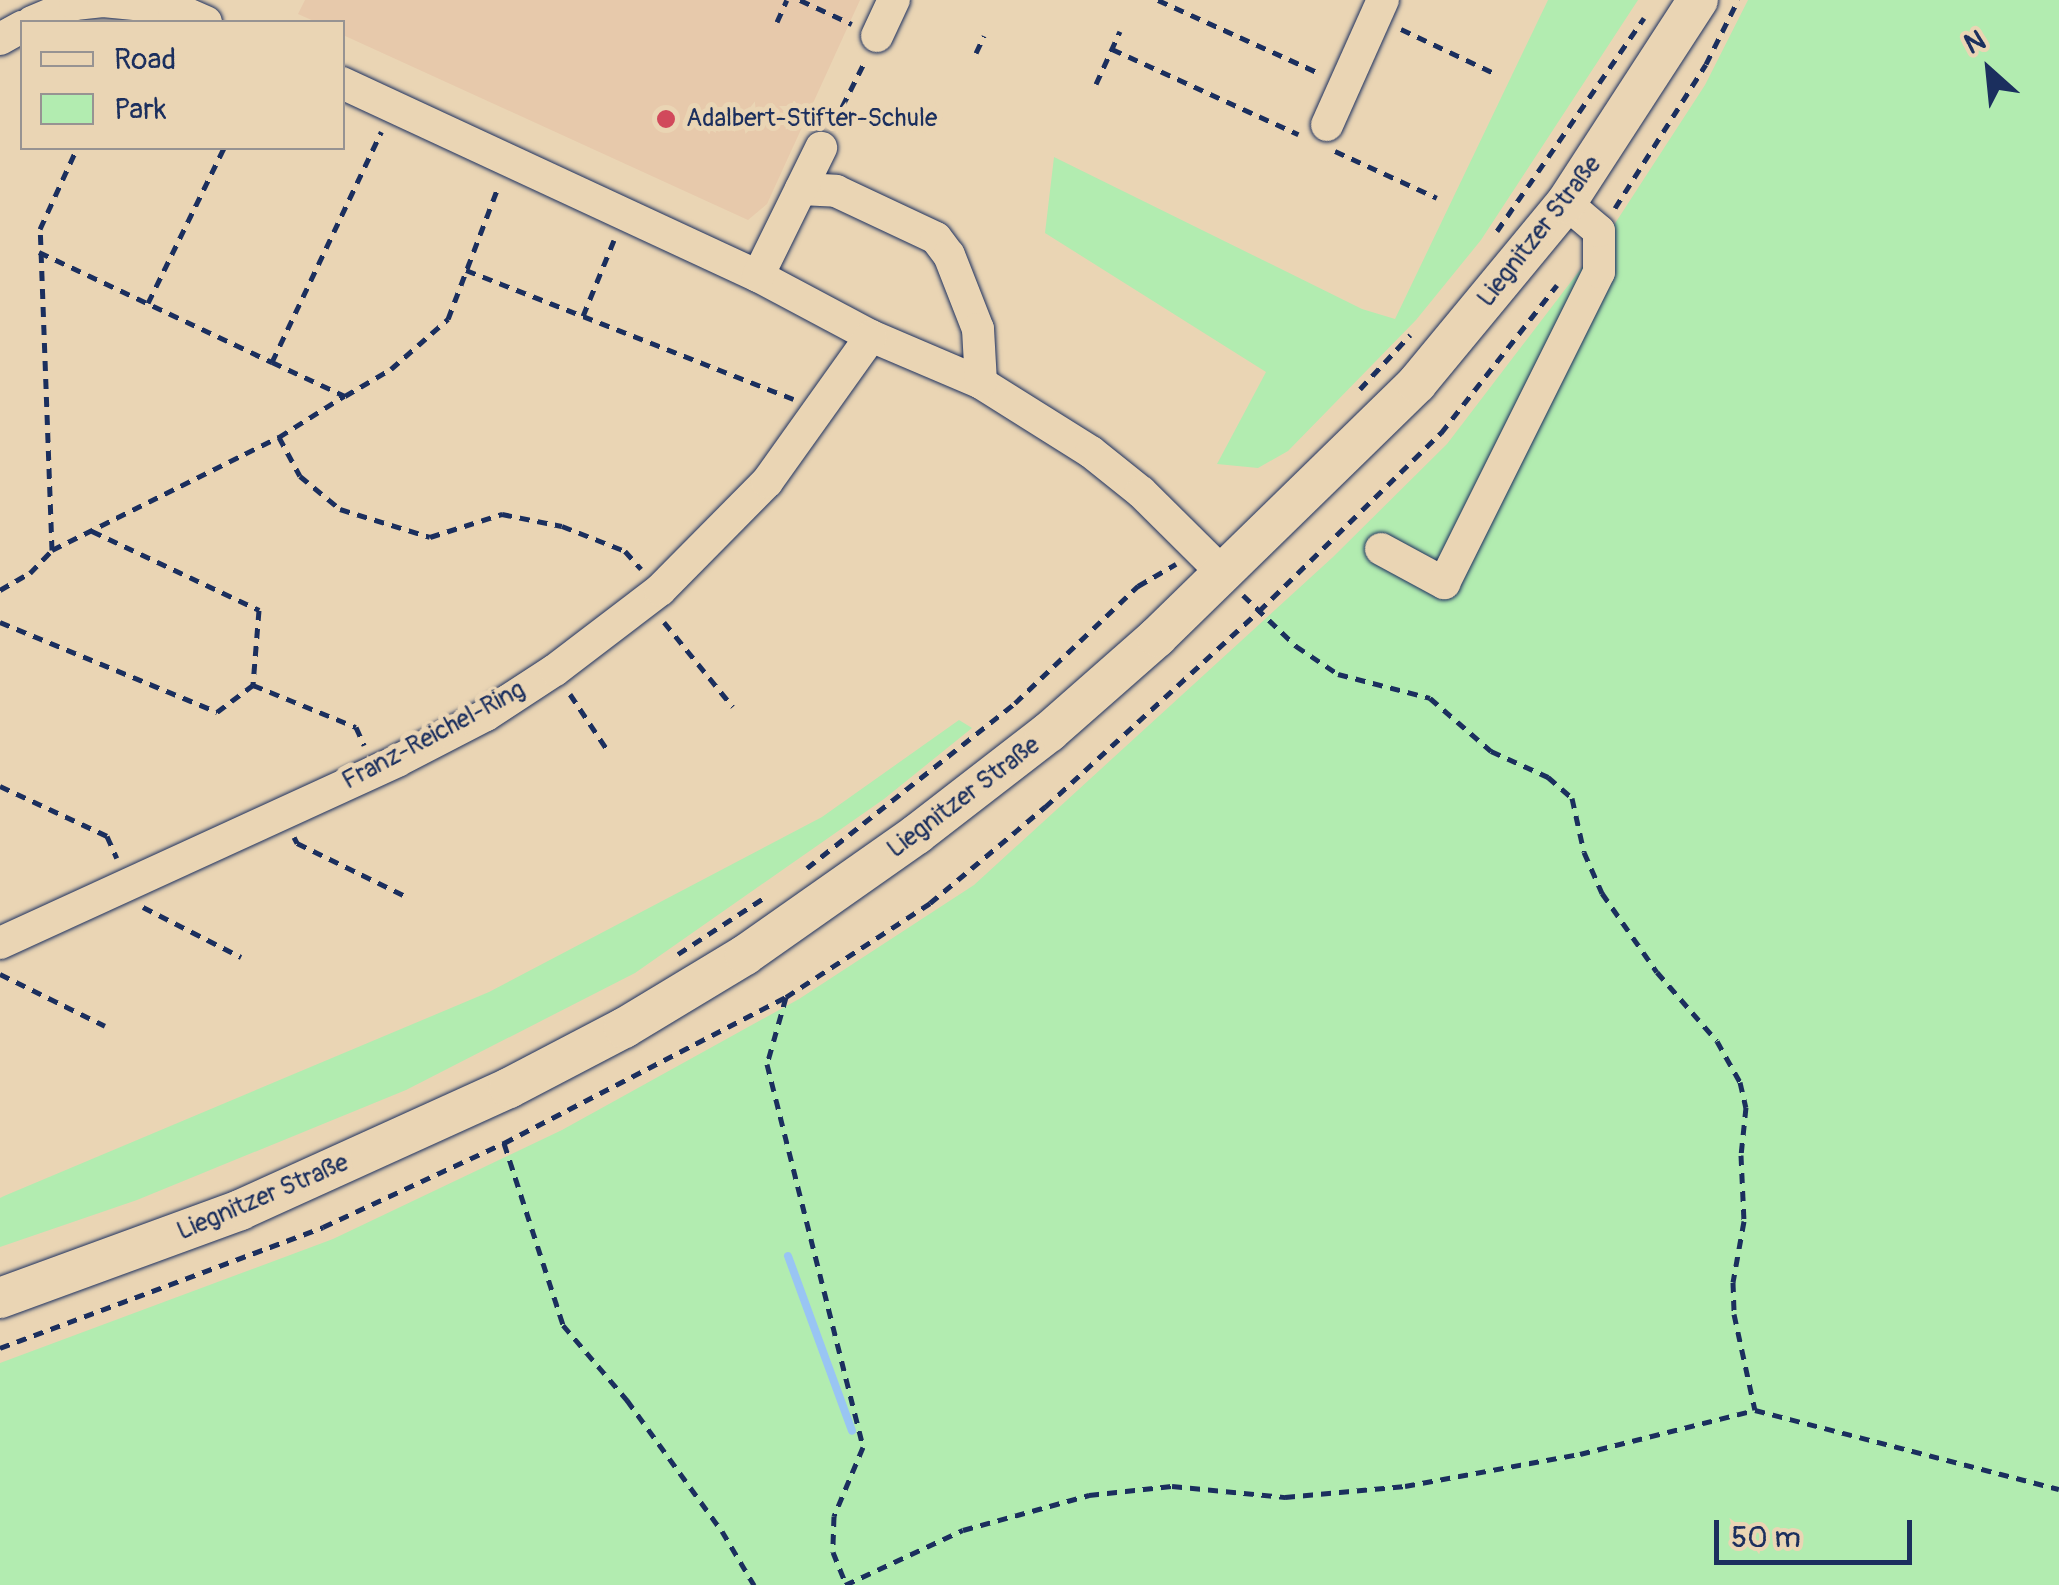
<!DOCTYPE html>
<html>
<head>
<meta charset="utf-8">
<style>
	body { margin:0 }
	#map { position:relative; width:2059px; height:1585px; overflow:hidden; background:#ead5b4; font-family:Pangolin,sans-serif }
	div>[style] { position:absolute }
	.built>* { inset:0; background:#e7c9ab }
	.green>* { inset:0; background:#b2ecb0 }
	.stream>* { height:8px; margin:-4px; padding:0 4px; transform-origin:4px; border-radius:4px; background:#99c5f3 }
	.path>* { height:5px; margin-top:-2.5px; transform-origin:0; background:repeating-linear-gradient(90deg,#1b2f5e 0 10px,transparent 0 18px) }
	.roads { filter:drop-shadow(0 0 2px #1b2f5e) drop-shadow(0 0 2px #1b2f5e) }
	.minor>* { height:32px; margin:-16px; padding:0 16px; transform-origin:16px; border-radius:16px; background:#ead5b4 }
	.major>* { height:40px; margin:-20px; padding:0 20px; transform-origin:20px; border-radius:20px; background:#ead5b4 }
	.dots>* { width:28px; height:28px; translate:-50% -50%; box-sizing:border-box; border:5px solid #ead5b4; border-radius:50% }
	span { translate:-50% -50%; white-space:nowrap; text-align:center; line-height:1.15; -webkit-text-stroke:10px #ead5b4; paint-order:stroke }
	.poi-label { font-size:25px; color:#1b2f5e }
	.left { translate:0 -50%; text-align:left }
	.street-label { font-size:25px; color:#1b2f5e }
	.legend { position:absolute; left:20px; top:20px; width:325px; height:130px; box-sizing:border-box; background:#ead5b4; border:2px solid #979392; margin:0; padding:12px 18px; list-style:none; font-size:30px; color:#1b2f5e }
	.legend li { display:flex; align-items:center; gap:20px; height:50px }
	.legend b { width:50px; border:2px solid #979392 }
	.north { position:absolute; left:1939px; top:20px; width:100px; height:100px; -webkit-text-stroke:8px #ead5b4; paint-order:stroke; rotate:333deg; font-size:28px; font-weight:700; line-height:40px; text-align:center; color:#1b2f5e }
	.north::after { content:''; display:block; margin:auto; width:35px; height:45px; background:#1b2f5e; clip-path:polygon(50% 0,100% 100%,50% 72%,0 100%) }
	.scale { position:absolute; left:1714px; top:1520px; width:198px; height:45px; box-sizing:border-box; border:5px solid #1b2f5e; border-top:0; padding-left:12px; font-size:30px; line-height:35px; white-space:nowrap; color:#1b2f5e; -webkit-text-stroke:8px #ead5b4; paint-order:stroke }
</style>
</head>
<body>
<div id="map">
	<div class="built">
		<i style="clip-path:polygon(305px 0,860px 0,767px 204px,748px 220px,343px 35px,342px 22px,316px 22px,298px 14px)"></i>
	</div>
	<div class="green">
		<i style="clip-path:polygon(1548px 0,1638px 0,1481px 240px,1416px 320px,1288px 451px,1258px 468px,1217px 464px,1266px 372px,1045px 233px,1054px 157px,1362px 309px,1395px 319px)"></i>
		<i style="clip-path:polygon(1748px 0,2059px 0,2059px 1585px,0 1585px,0 1363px,333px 1239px,562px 1130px,799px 999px,974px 885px,1333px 557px,1447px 444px,1612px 228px,1705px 85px)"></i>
		<i style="clip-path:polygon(959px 720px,972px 728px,884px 799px,635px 973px,406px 1090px,137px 1200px,0 1247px,0 1198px,4px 1196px,489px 992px,822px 817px)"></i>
	</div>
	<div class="stream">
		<i style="left:788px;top:1256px;width:186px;rotate:69.9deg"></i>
	</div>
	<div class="path">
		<i style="left:800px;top:0;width:57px;rotate:24.8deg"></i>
		<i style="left:1158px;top:0;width:177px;rotate:24.4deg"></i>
		<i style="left:777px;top:22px;width:24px;rotate:-66deg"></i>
		<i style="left:1401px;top:29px;width:101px;rotate:25.3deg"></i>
		<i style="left:1112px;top:49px;width:205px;rotate:24.6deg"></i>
		<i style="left:976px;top:53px;width:19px;rotate:-65deg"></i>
		<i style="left:1096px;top:84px;width:58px;rotate:-65.6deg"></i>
		<i style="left:834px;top:123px;width:69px;rotate:-63.4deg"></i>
		<i style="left:1335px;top:151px;width:112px;rotate:24.7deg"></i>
		<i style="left:1615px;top:208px;width:170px;rotate:-57.7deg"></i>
		<i style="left:1706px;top:64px;width:72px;rotate:-63.4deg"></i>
		<i style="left:1497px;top:231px;width:259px;rotate:-55.4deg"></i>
		<i style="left:39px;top:252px;width:258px;rotate:25.3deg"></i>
		<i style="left:272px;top:362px;width:255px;rotate:-64.6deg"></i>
		<i style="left:466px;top:270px;width:352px;rotate:21.5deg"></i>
		<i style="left:148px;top:303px;width:173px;rotate:-63.9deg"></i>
		<i style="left:583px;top:316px;width:82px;rotate:-67.8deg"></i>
		<i style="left:272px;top:362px;width:81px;rotate:25deg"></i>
		<i style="left:345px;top:396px;width:53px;rotate:-30.4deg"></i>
		<i style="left:391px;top:369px;width:76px;rotate:-41.3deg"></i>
		<i style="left:448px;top:319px;width:143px;rotate:-69.2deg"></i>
		<i style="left:1360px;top:389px;width:74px;rotate:-47.2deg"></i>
		<i style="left:279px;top:437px;width:77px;rotate:-32.2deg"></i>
		<i style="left:92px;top:531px;width:185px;rotate:25.3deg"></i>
		<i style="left:259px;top:610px;width:75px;rotate:94.6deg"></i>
		<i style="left:52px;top:550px;width:254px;rotate:-26.5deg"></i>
		<i style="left:279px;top:437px;width:44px;rotate:61.7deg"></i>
		<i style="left:300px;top:476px;width:52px;rotate:39.5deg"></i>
		<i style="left:340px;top:509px;width:94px;rotate:17.3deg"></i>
		<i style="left:430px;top:537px;width:76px;rotate:-17.7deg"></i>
		<i style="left:502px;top:514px;width:61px;rotate:11.3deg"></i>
		<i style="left:562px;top:526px;width:68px;rotate:21.6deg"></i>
		<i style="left:625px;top:551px;width:24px;rotate:48deg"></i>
		<i style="left:0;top:590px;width:34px;rotate:-30deg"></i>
		<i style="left:30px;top:573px;width:32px;rotate:-46deg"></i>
		<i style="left:52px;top:550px;width:321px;rotate:-92.1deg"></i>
		<i style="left:40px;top:229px;width:89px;rotate:-65.4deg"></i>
		<i style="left:1243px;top:595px;width:74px;rotate:43.9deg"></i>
		<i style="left:1296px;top:646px;width:50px;rotate:33.7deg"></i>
		<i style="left:1338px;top:674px;width:95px;rotate:14.6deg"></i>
		<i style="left:1430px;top:698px;width:81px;rotate:41deg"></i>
		<i style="left:1491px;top:751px;width:63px;rotate:24.5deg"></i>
		<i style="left:1548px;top:777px;width:32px;rotate:41deg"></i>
		<i style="left:1572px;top:798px;width:55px;rotate:77.5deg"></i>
		<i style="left:1584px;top:852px;width:45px;rotate:66.3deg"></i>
		<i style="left:1602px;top:893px;width:96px;rotate:55.2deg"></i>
		<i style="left:1657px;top:972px;width:91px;rotate:49deg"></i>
		<i style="left:1717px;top:1041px;width:47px;rotate:60.7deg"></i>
		<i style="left:1740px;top:1082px;width:26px;rotate:77deg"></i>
		<i style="left:1746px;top:1107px;width:48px;rotate:95.9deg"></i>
		<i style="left:1741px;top:1155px;width:66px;rotate:87.4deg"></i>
		<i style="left:1744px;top:1221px;width:62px;rotate:100.2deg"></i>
		<i style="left:1733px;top:1282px;width:32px;rotate:88deg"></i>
		<i style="left:1734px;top:1314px;width:98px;rotate:77.7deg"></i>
		<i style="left:0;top:622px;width:235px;rotate:22.5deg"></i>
		<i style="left:217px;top:712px;width:45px;rotate:-36.9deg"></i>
		<i style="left:253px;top:685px;width:111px;rotate:22.2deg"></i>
		<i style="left:356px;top:727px;width:20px;rotate:66deg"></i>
		<i style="left:664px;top:622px;width:109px;rotate:50.9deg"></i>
		<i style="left:570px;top:694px;width:69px;rotate:56.3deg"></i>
		<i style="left:0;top:786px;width:118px;rotate:25deg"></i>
		<i style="left:107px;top:836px;width:24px;rotate:66deg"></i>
		<i style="left:294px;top:837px;width:7px;rotate:63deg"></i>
		<i style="left:297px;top:843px;width:120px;rotate:26.1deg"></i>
		<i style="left:807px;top:868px;width:265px;rotate:-38.4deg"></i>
		<i style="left:1015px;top:703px;width:170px;rotate:-43.6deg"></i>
		<i style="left:1138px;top:586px;width:44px;rotate:-30.1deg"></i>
		<i style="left:143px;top:907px;width:110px;rotate:27deg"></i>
		<i style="left:678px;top:954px;width:104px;rotate:-33.2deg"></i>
		<i style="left:0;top:974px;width:117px;rotate:26.3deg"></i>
		<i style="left:786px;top:997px;width:70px;rotate:105.8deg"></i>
		<i style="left:767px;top:1064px;width:395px;rotate:75.9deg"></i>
		<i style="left:863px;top:1447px;width:75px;rotate:112.8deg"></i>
		<i style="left:834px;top:1516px;width:36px;rotate:92deg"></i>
		<i style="left:833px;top:1552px;width:35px;rotate:68deg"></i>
		<i style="left:504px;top:1143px;width:191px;rotate:72deg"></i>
		<i style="left:563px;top:1325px;width:99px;rotate:49.5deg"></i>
		<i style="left:627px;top:1400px;width:162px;rotate:54.1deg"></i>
		<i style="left:722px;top:1531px;width:63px;rotate:59.3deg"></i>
		<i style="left:0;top:1348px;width:345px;rotate:-20.5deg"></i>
		<i style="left:323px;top:1227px;width:200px;rotate:-24.9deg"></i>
		<i style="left:504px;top:1143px;width:318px;rotate:-27.4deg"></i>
		<i style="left:786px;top:997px;width:172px;rotate:-33.1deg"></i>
		<i style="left:930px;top:903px;width:150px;rotate:-39.9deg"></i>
		<i style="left:1045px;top:807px;width:290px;rotate:-42.5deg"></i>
		<i style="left:1259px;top:611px;width:255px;rotate:-44.4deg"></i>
		<i style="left:1441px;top:433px;width:188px;rotate:-51.9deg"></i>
		<i style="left:845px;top:1585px;width:130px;rotate:-25deg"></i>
		<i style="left:963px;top:1530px;width:131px;rotate:-15.5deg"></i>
		<i style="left:1089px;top:1495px;width:83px;rotate:-6.2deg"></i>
		<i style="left:1172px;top:1486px;width:114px;rotate:5.6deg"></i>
		<i style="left:1285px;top:1497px;width:121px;rotate:-5.2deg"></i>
		<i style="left:1405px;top:1486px;width:178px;rotate:-10.4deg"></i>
		<i style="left:1580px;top:1454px;width:180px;rotate:-14.1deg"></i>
		<i style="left:1755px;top:1410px;width:314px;rotate:14.6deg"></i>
	</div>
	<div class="roads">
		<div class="minor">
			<i style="left:32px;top:22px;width:47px;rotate:-22.7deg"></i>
			<i style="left:75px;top:4px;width:28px;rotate:-6deg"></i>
			<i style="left:103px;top:1px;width:71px;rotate:5.6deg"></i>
			<i style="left:174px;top:8px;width:35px;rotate:24deg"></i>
			<i style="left:877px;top:36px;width:40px;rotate:-65deg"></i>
			<i style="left:0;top:39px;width:25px;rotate:-29deg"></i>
			<i style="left:342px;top:83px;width:459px;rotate:24.9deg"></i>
			<i style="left:758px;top:276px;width:128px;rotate:28deg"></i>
			<i style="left:871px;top:336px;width:120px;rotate:23.1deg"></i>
			<i style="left:981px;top:383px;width:130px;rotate:32.1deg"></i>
			<i style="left:1091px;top:452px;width:64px;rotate:38.7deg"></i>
			<i style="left:1141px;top:492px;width:118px;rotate:44.7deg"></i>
			<i style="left:1327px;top:125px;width:137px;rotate:-65.9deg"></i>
			<i style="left:801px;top:189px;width:35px;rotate:3deg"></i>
			<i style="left:836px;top:191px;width:110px;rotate:25.2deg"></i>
			<i style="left:936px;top:238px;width:21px;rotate:53deg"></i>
			<i style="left:949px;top:255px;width:79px;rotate:68.6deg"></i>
			<i style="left:978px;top:329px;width:54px;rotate:86.8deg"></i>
			<i style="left:758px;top:276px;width:143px;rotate:-63.8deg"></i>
			<i style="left:1381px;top:549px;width:72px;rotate:28.4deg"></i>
			<i style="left:1444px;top:583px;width:347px;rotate:-63.5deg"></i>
			<i style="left:1599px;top:272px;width:41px;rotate:-90deg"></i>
			<i style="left:1599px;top:231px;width:43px;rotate:-139.7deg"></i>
			<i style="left:0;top:943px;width:437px;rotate:-24.6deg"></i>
			<i style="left:397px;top:761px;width:100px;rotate:-27.3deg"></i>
			<i style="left:486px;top:715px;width:82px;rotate:-33.1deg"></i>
			<i style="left:555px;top:670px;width:132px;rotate:-37.3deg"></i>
			<i style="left:660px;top:590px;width:152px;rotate:-45.3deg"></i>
			<i style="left:767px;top:482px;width:179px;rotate:-54.5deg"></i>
		</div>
		<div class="major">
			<i style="left:0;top:1298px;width:256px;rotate:-20.1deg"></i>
			<i style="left:240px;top:1210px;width:295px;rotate:-24.4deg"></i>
			<i style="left:509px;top:1088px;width:130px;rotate:-27.6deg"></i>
			<i style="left:624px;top:1028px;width:141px;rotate:-31.1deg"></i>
			<i style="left:745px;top:955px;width:210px;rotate:-35.1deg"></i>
			<i style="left:917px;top:834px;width:167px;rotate:-37.7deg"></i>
			<i style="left:1049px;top:732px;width:144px;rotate:-41.3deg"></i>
			<i style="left:1157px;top:637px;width:363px;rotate:-44.3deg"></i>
			<i style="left:1417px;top:383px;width:234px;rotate:-50.4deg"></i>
			<i style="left:1566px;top:203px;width:242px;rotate:-57deg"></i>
		</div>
	</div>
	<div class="dots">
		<i style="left:666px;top:119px;background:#d1495b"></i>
	</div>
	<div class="poi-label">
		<span class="left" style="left:686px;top:119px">Adalbert-Stifter-Schule</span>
	</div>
	<div class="street-label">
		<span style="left:1540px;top:232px;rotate:-52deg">Liegnitzer Straße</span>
		<span style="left:434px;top:736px;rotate:-28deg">Franz-Reichel-Ring</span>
		<span style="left:964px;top:798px;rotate:-37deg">Liegnitzer Straße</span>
		<span style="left:263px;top:1198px;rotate:-23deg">Liegnitzer Straße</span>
	</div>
	<ul class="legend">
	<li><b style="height:12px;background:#ead5b4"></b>Road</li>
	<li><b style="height:28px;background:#b2ecb0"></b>Park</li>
	</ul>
	<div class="north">N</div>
	<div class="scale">50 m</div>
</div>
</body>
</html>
